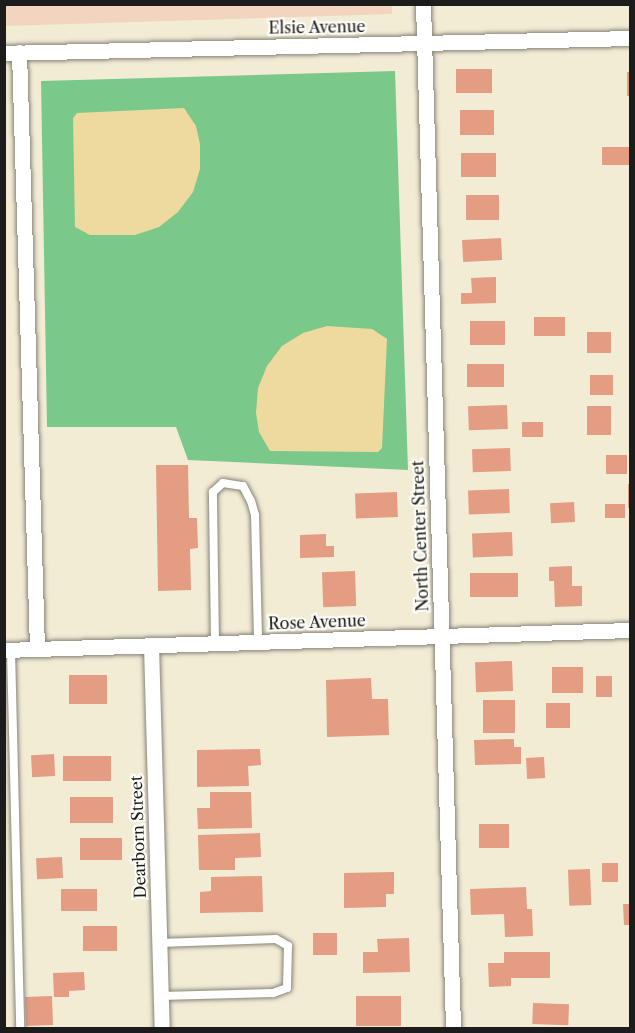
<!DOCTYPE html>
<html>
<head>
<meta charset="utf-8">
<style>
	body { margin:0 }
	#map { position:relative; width:635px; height:1033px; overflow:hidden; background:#f2ecd5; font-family:"Libre Caslon Text",serif }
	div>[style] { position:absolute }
	.built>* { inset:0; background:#f3d4bf }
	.green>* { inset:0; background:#7ac98a }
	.sand>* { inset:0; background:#eeda9e }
	.building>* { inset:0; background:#e49c83; transform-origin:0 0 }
	.roads { filter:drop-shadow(0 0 2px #878478) drop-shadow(0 0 2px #878478) }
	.lane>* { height:8px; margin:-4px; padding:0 4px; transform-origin:4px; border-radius:4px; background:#fff }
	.street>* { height:15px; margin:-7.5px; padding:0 7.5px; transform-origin:7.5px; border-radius:7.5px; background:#fff }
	span { translate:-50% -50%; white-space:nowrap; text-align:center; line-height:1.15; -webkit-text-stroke:4.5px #fdfcf7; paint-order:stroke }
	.street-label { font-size:16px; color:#1c1c1c }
	.frame { position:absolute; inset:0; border:6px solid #1c1c1c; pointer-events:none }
</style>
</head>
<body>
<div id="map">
	<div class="built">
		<i style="clip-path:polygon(392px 5px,392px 14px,5px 26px,5px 5px)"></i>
	</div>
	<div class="green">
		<i style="clip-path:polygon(395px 71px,408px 470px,188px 460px,176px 427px,47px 427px,41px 81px)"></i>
	</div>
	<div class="sand">
		<i style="clip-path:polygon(184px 108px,196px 126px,200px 144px,200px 169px,193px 192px,178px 212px,159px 227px,135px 235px,90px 235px,75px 227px,73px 118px,77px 113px)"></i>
		<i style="clip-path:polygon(327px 326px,372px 329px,387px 339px,382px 448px,378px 452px,270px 451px,259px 432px,256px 413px,258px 388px,267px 366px,282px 346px,303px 333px)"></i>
	</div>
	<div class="building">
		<i style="left:492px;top:69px;width:24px;height:36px;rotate:90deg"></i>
		<i style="left:630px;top:72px;width:24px;height:3px;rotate:90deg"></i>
		<i style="left:494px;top:110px;width:25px;height:34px;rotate:90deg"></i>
		<i style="left:630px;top:147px;width:18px;height:28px;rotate:90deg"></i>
		<i style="left:496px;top:153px;width:24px;height:35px;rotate:90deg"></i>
		<i style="left:466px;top:195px;width:33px;height:25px"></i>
		<i style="left:501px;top:238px;width:22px;height:39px;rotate:87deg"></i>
		<i style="clip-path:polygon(496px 277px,496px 303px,461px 304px,461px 293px,472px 293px,471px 278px)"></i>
		<i style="left:534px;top:317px;width:31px;height:19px"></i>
		<i style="left:470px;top:321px;width:35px;height:24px"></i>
		<i style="left:587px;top:332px;width:24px;height:21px"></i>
		<i style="left:467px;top:364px;width:37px;height:23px"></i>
		<i style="left:590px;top:375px;width:23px;height:20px"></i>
		<i style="left:507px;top:405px;width:24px;height:39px;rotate:88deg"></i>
		<i style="left:587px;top:406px;width:24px;height:29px"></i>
		<i style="left:522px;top:422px;width:21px;height:15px"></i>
		<i style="left:510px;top:448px;width:23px;height:38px;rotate:88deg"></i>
		<i style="left:627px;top:455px;width:19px;height:21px;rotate:90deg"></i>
		<i style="clip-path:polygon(156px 465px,188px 465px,189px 518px,197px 518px,198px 548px,190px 549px,191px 590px,158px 591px)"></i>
		<i style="left:628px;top:484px;width:2px;height:24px"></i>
		<i style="left:509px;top:489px;width:24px;height:41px;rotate:88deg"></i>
		<i style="left:397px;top:492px;width:25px;height:42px;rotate:88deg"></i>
		<i style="left:574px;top:502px;width:20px;height:24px;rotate:87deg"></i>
		<i style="left:605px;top:504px;width:20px;height:14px"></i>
		<i style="left:512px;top:532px;width:24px;height:40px;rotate:88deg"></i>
		<i style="clip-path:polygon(326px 534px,326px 546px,334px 546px,334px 557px,300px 558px,300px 535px)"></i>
		<i style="clip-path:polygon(572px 566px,572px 586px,582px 586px,582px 606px,555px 607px,554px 581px,549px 581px,549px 567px)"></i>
		<i style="left:355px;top:571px;width:35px;height:33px;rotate:88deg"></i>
		<i style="left:518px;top:573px;width:24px;height:48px;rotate:90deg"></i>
		<i style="left:512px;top:661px;width:30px;height:37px;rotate:88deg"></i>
		<i style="left:583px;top:667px;width:26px;height:31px;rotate:90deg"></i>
		<i style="left:107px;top:675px;width:29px;height:38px;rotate:90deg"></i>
		<i style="left:612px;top:676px;width:21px;height:16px;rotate:90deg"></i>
		<i style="clip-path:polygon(371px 678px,372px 699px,388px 699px,389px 735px,327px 737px,326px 680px)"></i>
		<i style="left:483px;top:700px;width:32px;height:33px"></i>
		<i style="left:570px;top:703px;width:25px;height:24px;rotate:90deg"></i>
		<i style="clip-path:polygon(514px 739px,514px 747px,521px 747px,521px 764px,475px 765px,474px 740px)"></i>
		<i style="clip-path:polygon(260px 749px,261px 765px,248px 766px,249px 786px,197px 787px,197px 750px)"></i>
		<i style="left:54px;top:754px;width:22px;height:23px;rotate:87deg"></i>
		<i style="left:63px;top:756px;width:48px;height:25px"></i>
		<i style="left:544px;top:757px;width:21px;height:18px;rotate:87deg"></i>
		<i style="clip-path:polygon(210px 792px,251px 792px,252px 828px,198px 829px,197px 808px,210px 808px)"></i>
		<i style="left:113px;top:797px;width:26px;height:43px;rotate:90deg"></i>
		<i style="left:509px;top:824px;width:24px;height:30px;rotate:90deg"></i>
		<i style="clip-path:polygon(260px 833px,261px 857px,235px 858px,235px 870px,199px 870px,198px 835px)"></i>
		<i style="left:122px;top:838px;width:22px;height:42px;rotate:90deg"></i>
		<i style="left:62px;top:857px;width:21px;height:26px;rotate:87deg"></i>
		<i style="left:602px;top:863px;width:16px;height:19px"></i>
		<i style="left:590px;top:869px;width:36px;height:22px;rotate:88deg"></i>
		<i style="clip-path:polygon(394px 872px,394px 894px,386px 894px,386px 907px,344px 908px,344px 873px)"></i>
		<i style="clip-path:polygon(262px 876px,263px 912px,200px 913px,200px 892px,211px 891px,211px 877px)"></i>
		<i style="clip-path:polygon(526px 887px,527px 909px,532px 909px,533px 936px,505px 937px,504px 914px,471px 915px,470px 889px)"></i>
		<i style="left:61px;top:889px;width:36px;height:22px"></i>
		<i style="clip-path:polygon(623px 904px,630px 904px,630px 925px,624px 925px)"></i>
		<i style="left:83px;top:926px;width:34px;height:25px"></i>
		<i style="left:313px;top:933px;width:24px;height:22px"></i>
		<i style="clip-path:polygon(409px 938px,410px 972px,363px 973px,363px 952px,378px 952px,377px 939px)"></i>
		<i style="clip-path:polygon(504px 952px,550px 952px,550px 978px,511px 978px,511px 986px,489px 987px,488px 963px,504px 963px)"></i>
		<i style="clip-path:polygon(84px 972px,85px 990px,69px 991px,69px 997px,54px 997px,53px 973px)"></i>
		<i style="left:52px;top:996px;width:29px;height:27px;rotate:88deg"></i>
		<i style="left:401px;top:996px;width:30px;height:45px;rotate:90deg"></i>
		<i style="left:533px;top:1003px;width:36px;height:21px;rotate:2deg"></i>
	</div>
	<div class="roads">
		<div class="lane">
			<i style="left:215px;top:643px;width:151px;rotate:-90.8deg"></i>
			<i style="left:213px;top:492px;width:13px;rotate:-42deg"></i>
			<i style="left:223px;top:483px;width:20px;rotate:9deg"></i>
			<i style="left:243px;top:486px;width:17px;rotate:62deg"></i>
			<i style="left:251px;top:501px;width:15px;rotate:74deg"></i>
			<i style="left:255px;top:515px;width:127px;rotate:88.6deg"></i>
			<i style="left:11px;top:650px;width:378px;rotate:88.6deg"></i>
			<i style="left:159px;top:943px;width:117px;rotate:-2deg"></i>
			<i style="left:276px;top:939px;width:14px;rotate:30deg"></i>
			<i style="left:288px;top:946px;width:42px;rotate:91.4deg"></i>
			<i style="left:287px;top:988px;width:15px;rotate:160deg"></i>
			<i style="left:273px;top:993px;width:112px;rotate:178.5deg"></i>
		</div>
		<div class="street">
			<i style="left:423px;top:4px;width:1024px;rotate:88.32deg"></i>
			<i style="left:19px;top:52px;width:597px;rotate:88.27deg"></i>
			<i style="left:4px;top:53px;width:626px;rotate:-1.37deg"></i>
			<i style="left:151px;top:645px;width:383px;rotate:88.4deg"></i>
			<i style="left:4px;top:650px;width:626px;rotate:-1.83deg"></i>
		</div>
	</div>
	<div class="street-label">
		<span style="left:317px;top:27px;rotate:-1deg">Elsie Avenue</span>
		<span style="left:420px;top:536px;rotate:-92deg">North Center Street</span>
		<span style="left:317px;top:622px;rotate:-2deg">Rose Avenue</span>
		<span style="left:138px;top:837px;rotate:-92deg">Dearborn Street</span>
	</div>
	<div class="frame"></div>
</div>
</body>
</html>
